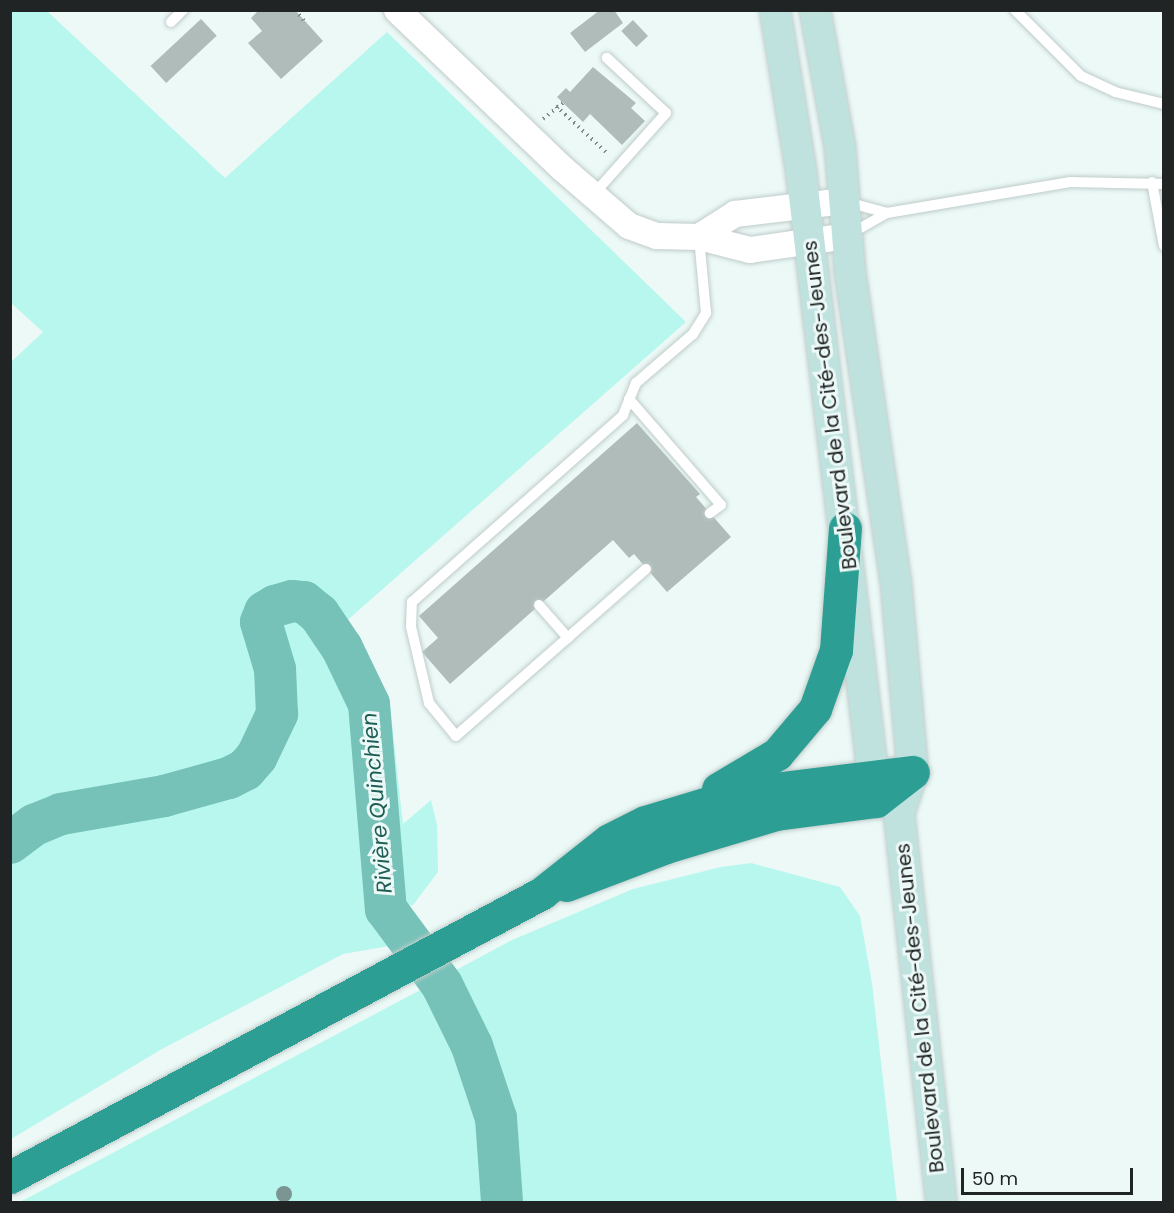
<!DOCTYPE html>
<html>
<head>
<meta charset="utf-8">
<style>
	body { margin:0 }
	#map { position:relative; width:1174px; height:1213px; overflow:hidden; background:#ecf9f7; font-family:Poppins,sans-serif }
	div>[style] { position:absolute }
	.green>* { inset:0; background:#b8f7ee }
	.river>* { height:42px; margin:-21px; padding:0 21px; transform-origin:21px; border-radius:21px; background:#76c2b8 }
	.building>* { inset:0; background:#afbcba; transform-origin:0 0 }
	.path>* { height:4px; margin-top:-2px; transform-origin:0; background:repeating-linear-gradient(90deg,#828a89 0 1.5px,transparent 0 6px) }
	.roads { filter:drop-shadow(0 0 2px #bfccca) drop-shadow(0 0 2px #bfccca) }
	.service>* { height:10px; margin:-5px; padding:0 5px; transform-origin:5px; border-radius:5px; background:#fff }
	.tertiary>* { height:26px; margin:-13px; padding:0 13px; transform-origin:13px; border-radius:13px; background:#fff }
	.secondary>* { height:30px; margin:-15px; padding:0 15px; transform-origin:15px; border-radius:15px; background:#c0e2df }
	.motorway>* { height:33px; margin:-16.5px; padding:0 16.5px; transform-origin:16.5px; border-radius:16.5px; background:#2c9e93 }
	.trees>* { width:16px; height:16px; margin:-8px; border-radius:50%; background:#7b9592 }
	span { translate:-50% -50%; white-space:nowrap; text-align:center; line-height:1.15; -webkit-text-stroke:6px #ecf9f7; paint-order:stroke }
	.street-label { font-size:20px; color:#202424 }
	.water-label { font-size:21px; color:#1e5d56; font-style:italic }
	.frame { position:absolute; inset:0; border:12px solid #202424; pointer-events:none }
	.scale { position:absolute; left:961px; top:1168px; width:172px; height:27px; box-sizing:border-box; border:3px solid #202424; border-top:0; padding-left:8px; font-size:18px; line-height:21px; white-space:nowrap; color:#202424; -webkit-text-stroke:4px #ecf9f7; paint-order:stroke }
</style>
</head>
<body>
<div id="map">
	<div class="green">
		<i style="clip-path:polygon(47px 11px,225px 178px,387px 32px,686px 322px,343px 624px,390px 705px,403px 824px,431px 800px,437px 825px,438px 872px,413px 905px,374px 911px,395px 945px,343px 954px,162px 1049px,11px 1139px,10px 363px,43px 332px,11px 303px,10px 11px)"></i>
		<i style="clip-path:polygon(751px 863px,840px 887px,860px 916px,872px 983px,897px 1202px,20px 1202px,426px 987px,455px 1022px,463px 1055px,465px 1094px,489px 1073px,483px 1052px,447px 975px,512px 940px,633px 889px,721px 867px)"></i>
	</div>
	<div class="river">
		<i style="left:10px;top:843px;width:30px;rotate:-37deg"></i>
		<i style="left:34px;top:825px;width:29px;rotate:-22deg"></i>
		<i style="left:61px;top:814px;width:105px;rotate:-9.9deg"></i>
		<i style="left:164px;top:796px;width:67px;rotate:-15.5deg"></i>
		<i style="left:229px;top:778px;width:18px;rotate:-27deg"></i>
		<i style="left:245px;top:770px;width:18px;rotate:-49deg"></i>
		<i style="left:257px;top:756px;width:47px;rotate:-64.5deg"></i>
		<i style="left:277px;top:714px;width:45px;rotate:-92.5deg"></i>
		<i style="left:275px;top:669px;width:49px;rotate:-106.6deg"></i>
		<i style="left:261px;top:622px;width:11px;rotate:-68deg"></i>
		<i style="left:265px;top:612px;width:12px;rotate:-31deg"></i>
		<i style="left:275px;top:606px;width:18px;rotate:-16deg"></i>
		<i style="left:292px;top:601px;width:12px;rotate:5deg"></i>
		<i style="left:304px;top:602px;width:19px;rotate:39deg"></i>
		<i style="left:319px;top:614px;width:41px;rotate:55.9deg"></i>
		<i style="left:342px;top:648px;width:62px;rotate:64.3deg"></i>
		<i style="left:369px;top:704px;width:206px;rotate:85.3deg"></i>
		<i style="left:386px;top:909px;width:94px;rotate:53.6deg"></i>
		<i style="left:442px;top:985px;width:68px;rotate:63.8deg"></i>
		<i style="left:472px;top:1046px;width:76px;rotate:71.6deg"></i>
		<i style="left:496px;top:1118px;width:84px;rotate:85.9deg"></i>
	</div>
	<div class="building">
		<i style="clip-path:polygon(259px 10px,295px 10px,323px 41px,281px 79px,248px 43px,262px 31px,251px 18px)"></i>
		<i style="clip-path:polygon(600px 10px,614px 10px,623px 23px,585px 52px,570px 33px)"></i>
		<i style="left:201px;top:19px;width:23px;height:69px;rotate:47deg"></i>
		<i style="left:633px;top:20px;width:22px;height:16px;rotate:47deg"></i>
		<i style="clip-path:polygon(593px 67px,636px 103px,631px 108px,645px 121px,622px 145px,590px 114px,583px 122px,557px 97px,566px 88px,570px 92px)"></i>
		<i style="clip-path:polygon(637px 423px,700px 494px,696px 497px,731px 537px,667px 592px,634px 554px,629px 558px,613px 540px,450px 684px,422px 652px,438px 638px,419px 616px)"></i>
	</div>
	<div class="path">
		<i style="left:295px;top:10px;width:17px;rotate:50deg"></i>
		<i style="left:556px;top:106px;width:71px;rotate:42.7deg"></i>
		<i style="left:543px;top:119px;width:26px;rotate:-39deg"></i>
	</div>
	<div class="roads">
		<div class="service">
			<i style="left:1015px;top:10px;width:93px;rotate:45deg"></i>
			<i style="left:1081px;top:76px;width:38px;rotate:25deg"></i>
			<i style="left:1115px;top:92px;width:50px;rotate:13.8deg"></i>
			<i style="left:171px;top:22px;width:17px;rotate:-45deg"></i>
			<i style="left:1152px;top:182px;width:65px;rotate:79.4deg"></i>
			<i style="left:593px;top:195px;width:110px;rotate:-48.3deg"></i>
			<i style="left:666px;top:113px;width:81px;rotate:-137deg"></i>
			<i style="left:847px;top:202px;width:41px;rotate:15.4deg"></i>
			<i style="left:850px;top:234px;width:43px;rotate:-29.6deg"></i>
			<i style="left:887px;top:213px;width:186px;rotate:-9.6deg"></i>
			<i style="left:1070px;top:182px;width:94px;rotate:1.2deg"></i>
			<i style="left:629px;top:399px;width:140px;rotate:49deg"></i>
			<i style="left:721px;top:505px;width:14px;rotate:144deg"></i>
			<i style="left:646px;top:569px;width:253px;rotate:138.7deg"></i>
			<i style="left:456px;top:736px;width:43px;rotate:-129.3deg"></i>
			<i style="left:429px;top:703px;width:78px;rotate:-103.3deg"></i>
			<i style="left:411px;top:627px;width:25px;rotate:-88deg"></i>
			<i style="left:412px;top:602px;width:282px;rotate:-41.5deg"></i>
			<i style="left:623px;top:415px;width:35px;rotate:-68deg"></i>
			<i style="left:636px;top:383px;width:75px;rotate:-40.7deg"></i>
			<i style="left:693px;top:334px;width:25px;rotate:-58deg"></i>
			<i style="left:706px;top:313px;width:76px;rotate:-95.3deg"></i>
			<i style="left:539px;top:605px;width:44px;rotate:48.7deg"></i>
		</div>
		<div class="tertiary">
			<i style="left:397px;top:10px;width:230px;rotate:43.8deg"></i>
			<i style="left:563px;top:169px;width:87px;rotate:40.8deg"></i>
			<i style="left:629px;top:226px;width:30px;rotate:20deg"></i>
			<i style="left:657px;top:236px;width:42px;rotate:1.4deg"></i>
			<i style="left:699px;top:237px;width:53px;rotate:14.3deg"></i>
			<i style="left:750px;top:250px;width:98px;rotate:-8.2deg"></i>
			<i style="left:699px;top:237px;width:43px;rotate:-32.6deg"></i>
			<i style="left:735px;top:214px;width:110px;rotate:-6.8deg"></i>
		</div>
		<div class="secondary">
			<i style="left:775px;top:10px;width:163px;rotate:80.8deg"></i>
			<i style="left:801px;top:171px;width:633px;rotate:83.2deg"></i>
			<i style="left:815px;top:10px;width:139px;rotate:79.7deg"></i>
			<i style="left:840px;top:147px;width:125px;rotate:85.4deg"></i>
			<i style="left:850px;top:272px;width:314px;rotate:81.6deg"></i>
			<i style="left:896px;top:583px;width:190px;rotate:84.9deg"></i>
			<i style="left:913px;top:772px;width:43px;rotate:108.9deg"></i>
			<i style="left:899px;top:813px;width:391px;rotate:83.8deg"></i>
		</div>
		<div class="motorway">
			<i style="left:718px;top:789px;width:69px;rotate:-30.7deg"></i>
			<i style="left:777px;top:754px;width:59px;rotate:-49.8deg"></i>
			<i style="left:815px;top:709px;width:63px;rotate:-70.4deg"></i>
			<i style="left:836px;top:650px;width:122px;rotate:-85.8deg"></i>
			<i style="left:566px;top:885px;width:107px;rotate:-20.8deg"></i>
			<i style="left:666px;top:847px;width:115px;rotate:-16.7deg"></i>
			<i style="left:776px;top:814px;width:101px;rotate:-7.4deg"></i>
			<i style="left:876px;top:801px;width:46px;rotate:-37.9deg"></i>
			<i style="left:10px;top:1177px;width:603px;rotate:-28.09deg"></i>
			<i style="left:542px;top:893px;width:85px;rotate:-38.3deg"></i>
			<i style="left:609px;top:840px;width:40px;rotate:-26.6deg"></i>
			<i style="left:645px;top:822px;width:100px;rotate:-16.8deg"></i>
			<i style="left:741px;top:793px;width:173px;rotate:-7deg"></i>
		</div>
	</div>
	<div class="trees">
		<i style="left:284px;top:1194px"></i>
	</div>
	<div class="street-label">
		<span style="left:830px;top:405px;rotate:-97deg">Boulevard de la Cité-des-Jeunes</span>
		<span style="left:920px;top:1008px;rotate:-96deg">Boulevard de la Cité-des-Jeunes</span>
	</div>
	<div class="water-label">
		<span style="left:377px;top:803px;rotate:-95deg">Rivière Quinchien</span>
	</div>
	<div class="frame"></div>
	<div class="scale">50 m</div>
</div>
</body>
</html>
